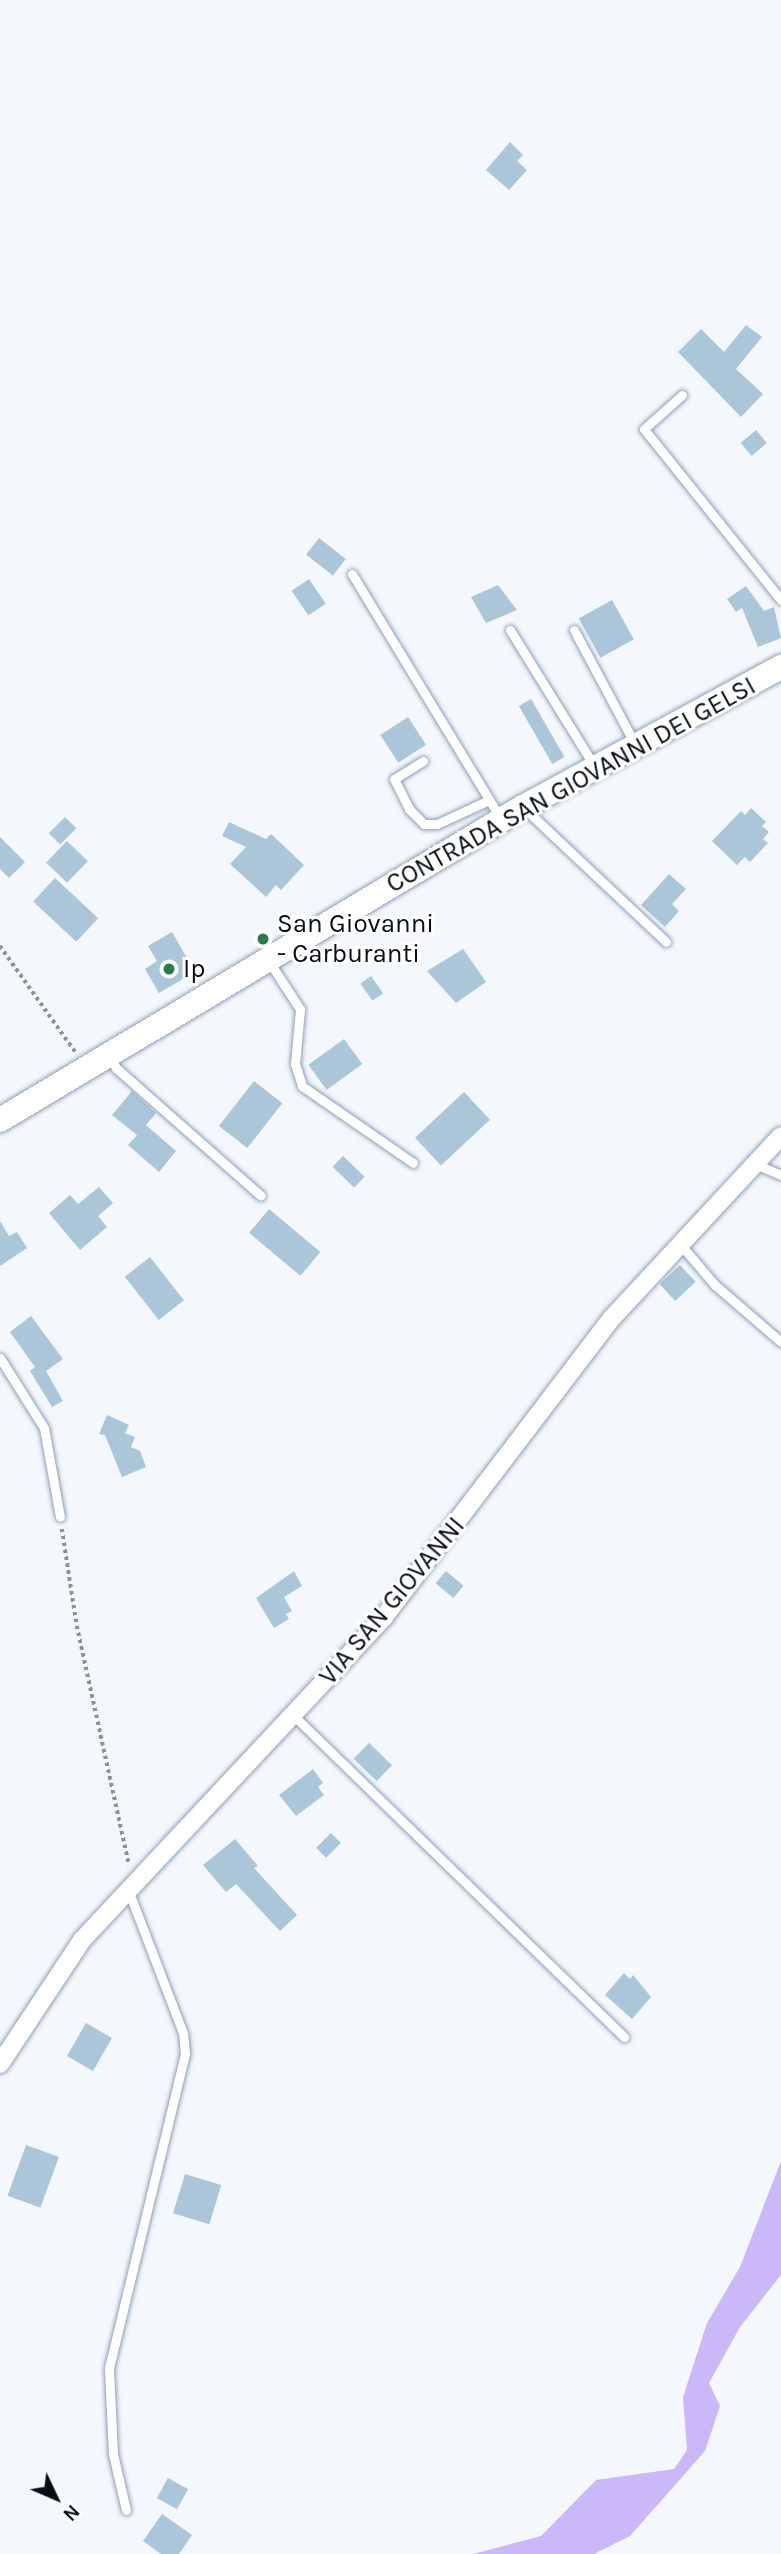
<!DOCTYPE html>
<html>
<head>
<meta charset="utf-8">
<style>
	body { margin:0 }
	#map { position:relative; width:781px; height:2554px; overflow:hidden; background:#f4f8fd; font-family:Karla,sans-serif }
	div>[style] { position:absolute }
	.green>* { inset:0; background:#cab8f9 }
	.building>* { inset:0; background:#aac6d8; transform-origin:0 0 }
	.path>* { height:3.5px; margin-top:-1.75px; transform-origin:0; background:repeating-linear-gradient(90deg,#8c9198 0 3.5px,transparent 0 7px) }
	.roads { filter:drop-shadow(0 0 2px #8e9fb7) drop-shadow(0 0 2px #8e9fb7) }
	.service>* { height:9px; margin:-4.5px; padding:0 4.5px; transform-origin:4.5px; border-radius:4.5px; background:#fff }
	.minor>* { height:18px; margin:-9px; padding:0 9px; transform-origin:9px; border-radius:9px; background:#fff }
	.secondary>* { height:24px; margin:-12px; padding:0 12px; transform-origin:12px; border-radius:12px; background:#fff }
	.dots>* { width:19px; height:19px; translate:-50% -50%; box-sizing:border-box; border:4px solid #fff; border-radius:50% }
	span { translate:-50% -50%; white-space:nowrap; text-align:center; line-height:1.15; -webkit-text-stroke:6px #fff; paint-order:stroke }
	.street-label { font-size:26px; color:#070d15 }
	.poi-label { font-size:26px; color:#070d15 }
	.left { translate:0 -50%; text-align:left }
	.north { position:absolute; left:21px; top:2463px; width:70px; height:70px; -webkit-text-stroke:5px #fff; paint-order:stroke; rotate:134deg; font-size:19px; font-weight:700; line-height:28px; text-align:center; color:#070d15 }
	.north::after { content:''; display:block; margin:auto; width:24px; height:32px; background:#070d15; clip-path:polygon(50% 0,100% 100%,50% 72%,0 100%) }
</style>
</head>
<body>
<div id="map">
	<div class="green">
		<i style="clip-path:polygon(781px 2161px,781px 2275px,740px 2327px,709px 2383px,720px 2406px,705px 2451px,630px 2536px,594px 2554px,473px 2554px,541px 2536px,596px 2480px,674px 2469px,687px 2450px,683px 2397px,707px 2323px,740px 2267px)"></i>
	</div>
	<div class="building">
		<i style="clip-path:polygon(510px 142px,523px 155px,517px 161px,527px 170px,509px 190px,486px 170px)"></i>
		<i style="clip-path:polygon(746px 325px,762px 337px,736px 369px,763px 394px,741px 417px,678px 352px,701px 329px,724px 352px)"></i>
		<i style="left:756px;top:430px;width:17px;height:20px;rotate:50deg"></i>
		<i style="left:319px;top:538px;width:34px;height:21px;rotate:38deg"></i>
		<i style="left:309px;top:579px;width:30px;height:21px;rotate:56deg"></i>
		<i style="clip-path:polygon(498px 585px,517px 610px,486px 623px,471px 597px)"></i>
		<i style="clip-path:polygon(746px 586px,764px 611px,774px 607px,781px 638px,758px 647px,742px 608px,736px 612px,727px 599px)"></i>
		<i style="left:612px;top:600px;width:45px;height:38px;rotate:61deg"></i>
		<i style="left:531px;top:699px;width:67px;height:14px;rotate:60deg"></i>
		<i style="left:408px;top:717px;width:33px;height:33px;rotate:57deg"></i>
		<i style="clip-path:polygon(751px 808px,766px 822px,762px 826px,769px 832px,763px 839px,768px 843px,750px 862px,745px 857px,737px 865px,712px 841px,741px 811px,745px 815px)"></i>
		<i style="left:65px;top:817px;width:16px;height:23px;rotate:45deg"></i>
		<i style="clip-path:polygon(229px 822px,266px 839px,271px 834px,304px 865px,281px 890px,276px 885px,266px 897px,230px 864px,246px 847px,222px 836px)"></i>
		<i style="clip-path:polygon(0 837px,25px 862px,9px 878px,0 869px)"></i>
		<i style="left:67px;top:841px;width:29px;height:30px;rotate:44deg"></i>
		<i style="clip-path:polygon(669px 874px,686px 889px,672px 904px,679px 911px,665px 927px,641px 905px)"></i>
		<i style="left:55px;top:878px;width:59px;height:32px;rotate:43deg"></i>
		<i style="clip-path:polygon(172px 932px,195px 972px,159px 993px,145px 969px,157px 961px,148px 946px)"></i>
		<i style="clip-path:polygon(463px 949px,486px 982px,456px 1003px,427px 971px)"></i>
		<i style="left:371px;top:976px;width:21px;height:13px;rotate:55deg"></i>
		<i style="left:344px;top:1039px;width:31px;height:44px;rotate:54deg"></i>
		<i style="left:254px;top:1081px;width:36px;height:57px;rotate:38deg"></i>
		<i style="clip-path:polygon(132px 1091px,156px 1113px,146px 1125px,176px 1151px,159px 1172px,128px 1145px,137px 1135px,112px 1115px)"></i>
		<i style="left:464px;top:1092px;width:38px;height:67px;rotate:47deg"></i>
		<i style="left:343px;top:1156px;width:30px;height:15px;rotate:44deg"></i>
		<i style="clip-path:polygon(99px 1187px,113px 1203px,98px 1216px,107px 1227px,80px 1250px,49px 1213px,70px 1195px,78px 1204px)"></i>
		<i style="left:269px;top:1209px;width:67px;height:31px;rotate:40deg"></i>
		<i style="clip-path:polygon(0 1221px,9px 1236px,17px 1232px,27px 1248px,0 1266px)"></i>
		<i style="left:150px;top:1257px;width:55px;height:32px;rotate:52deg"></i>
		<i style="left:680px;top:1265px;width:23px;height:28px;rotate:47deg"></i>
		<i style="clip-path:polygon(31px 1316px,63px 1359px,46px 1371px,63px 1401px,52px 1407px,30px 1371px,35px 1367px,10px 1332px)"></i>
		<i style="clip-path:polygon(107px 1415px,129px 1425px,125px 1433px,135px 1437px,131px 1447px,140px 1451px,146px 1467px,122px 1477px,105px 1435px,99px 1434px)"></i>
		<i style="clip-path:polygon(294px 1571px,302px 1586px,284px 1597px,292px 1611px,286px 1614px,289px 1619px,274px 1628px,256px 1598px)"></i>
		<i style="left:446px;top:1571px;width:23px;height:16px;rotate:40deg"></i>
		<i style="left:369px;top:1743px;width:32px;height:22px;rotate:44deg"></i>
		<i style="clip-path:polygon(313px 1769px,323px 1783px,318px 1787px,324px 1795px,296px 1816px,279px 1795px)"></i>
		<i style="left:331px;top:1833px;width:14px;height:21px;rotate:45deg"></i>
		<i style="clip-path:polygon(235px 1839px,258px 1866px,254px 1868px,297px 1915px,280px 1931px,236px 1884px,226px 1892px,203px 1865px)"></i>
		<i style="clip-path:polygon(624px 1973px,630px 1979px,633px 1975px,651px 1997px,632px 2019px,605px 1995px)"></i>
		<i style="left:86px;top:2023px;width:30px;height:38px;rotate:30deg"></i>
		<i style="left:26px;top:2145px;width:35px;height:54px;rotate:20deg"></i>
		<i style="left:185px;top:2174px;width:38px;height:41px;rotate:17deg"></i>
		<i style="left:168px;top:2478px;width:23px;height:23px;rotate:29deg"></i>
		<i style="clip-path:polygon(162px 2514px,192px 2535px,179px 2554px,161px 2554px,143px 2541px)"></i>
	</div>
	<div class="path">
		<i style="left:0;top:946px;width:131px;rotate:54.6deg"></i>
		<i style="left:62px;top:1529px;width:98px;rotate:81.2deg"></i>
		<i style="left:77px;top:1626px;width:245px;rotate:77.7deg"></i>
	</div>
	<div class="roads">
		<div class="service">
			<i style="left:682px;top:395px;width:51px;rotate:138.2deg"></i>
			<i style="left:644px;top:429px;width:219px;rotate:51.3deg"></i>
			<i style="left:352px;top:574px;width:287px;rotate:58.7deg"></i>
			<i style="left:510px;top:630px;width:161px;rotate:58.2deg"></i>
			<i style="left:574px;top:630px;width:132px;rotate:61.9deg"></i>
			<i style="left:423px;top:761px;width:34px;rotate:148deg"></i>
			<i style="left:394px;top:779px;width:34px;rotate:63deg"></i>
			<i style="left:409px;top:809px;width:21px;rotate:45deg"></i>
			<i style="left:424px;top:824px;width:13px"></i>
			<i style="left:437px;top:824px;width:57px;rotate:-24.8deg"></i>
			<i style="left:524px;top:808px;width:195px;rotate:43.3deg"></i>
			<i style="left:268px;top:960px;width:59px;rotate:56.9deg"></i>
			<i style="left:300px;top:1009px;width:55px;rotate:95.2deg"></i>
			<i style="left:295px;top:1064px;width:23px;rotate:72deg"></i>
			<i style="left:302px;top:1086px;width:135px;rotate:34.7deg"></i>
			<i style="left:111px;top:1057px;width:12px;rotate:66deg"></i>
			<i style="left:116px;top:1068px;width:193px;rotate:41.4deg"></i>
			<i style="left:755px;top:1164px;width:28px;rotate:23deg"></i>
			<i style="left:680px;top:1244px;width:54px;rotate:49.5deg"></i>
			<i style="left:715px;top:1285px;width:87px;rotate:40.8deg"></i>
			<i style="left:0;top:1358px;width:83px;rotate:57.8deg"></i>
			<i style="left:44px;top:1428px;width:90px;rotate:79.8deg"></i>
			<i style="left:293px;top:1715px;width:462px;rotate:44.2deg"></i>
			<i style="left:126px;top:2510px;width:57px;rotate:-103.1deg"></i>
			<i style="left:113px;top:2454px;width:86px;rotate:-92.7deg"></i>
			<i style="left:109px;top:2368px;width:323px;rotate:-76.4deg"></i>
			<i style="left:185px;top:2054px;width:21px;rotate:-95deg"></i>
			<i style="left:183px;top:2033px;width:153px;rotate:-111deg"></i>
		</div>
		<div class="minor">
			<i style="left:0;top:2064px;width:149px;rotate:-56.5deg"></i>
			<i style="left:82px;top:1940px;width:442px;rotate:-46.9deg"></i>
			<i style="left:384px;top:1617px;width:376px;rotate:-52.7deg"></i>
			<i style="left:612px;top:1318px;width:248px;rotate:-47.1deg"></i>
		</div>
		<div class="secondary">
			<i style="left:0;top:1120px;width:610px;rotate:-30.9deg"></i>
			<i style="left:523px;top:807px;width:294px;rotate:-28.5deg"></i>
		</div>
	</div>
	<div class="dots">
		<i style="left:263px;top:939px;background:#2d7a49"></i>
		<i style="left:169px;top:969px;background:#2d7a49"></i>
	</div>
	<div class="street-label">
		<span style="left:571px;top:785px;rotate:-29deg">CONTRADA SAN GIOVANNI DEI GELSI</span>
		<span style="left:392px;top:1601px;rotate:-50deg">VIA SAN GIOVANNI</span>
	</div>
	<div class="poi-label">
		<span class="left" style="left:277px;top:939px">San Giovanni<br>- Carburanti</span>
		<span class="left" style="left:183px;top:969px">Ip</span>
	</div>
	<div class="north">N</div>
</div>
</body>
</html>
